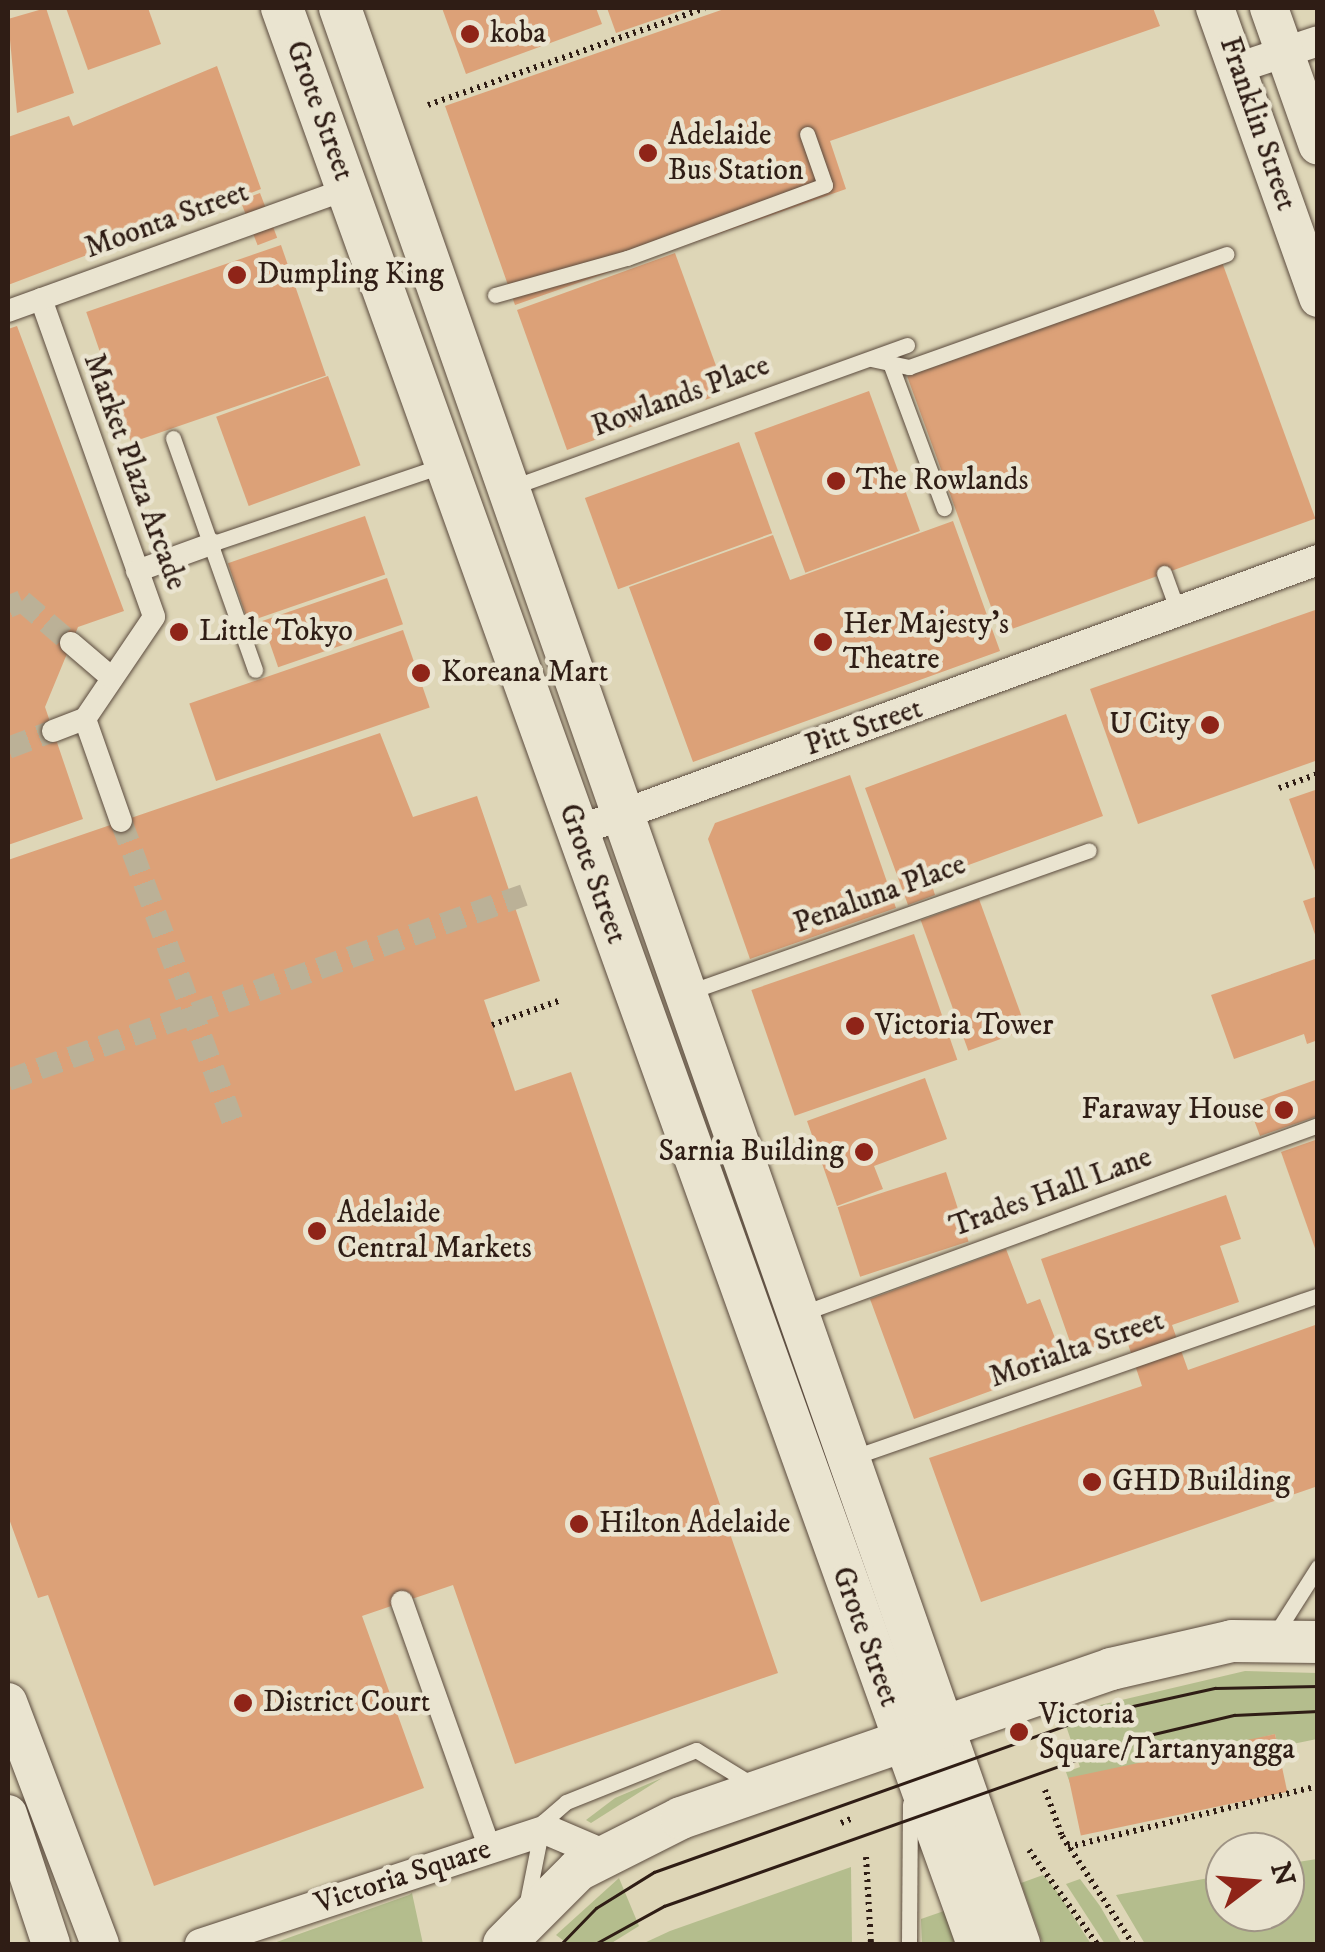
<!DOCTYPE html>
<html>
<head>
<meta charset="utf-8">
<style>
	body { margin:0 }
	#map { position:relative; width:1325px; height:1952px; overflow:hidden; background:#ded6b7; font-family:"IM FELL DW Pica",serif }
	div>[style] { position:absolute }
	.green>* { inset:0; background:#b4bd8d }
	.building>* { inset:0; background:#dca178; transform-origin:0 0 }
	.pedestrian-tunnel>* { height:22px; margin-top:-11px; transform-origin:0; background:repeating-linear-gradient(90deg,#bbb197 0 22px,transparent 0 33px) }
	.path>* { height:6px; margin-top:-3px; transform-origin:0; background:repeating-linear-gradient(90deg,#2f1d15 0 2.5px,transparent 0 7.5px) }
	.roads { filter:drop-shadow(0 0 2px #5b4b3e) drop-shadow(0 0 2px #5b4b3e) }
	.service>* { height:15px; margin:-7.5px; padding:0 7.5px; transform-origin:7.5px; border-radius:7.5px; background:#eae4d0 }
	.pedestrian>* { height:22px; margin:-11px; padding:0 11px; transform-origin:11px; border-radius:11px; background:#eae4d0 }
	.minor>* { height:30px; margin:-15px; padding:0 15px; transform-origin:15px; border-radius:15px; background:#eae4d0 }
	.tertiary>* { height:38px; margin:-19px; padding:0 19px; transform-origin:19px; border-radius:19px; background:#eae4d0 }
	.secondary>* { height:42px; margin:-21px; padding:0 21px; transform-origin:21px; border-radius:21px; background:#eae4d0 }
	.tram>* { height:2.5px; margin:-1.25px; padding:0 1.25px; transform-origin:1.25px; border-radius:1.25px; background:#2f1d15 }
	.dots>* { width:28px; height:28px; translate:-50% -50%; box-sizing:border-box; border:5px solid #eae4d0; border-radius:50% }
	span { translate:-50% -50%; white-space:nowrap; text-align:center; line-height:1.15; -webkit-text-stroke:9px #eae4d0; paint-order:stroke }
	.poi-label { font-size:30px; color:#2f1d15 }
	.left { translate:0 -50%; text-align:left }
	.right { translate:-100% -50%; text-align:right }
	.street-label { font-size:30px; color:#2f1d15 }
	.frame { position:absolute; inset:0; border:10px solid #2f1d15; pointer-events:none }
	.north { position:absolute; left:1205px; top:1832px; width:100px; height:100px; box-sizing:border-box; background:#eae4d0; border:2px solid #9f9485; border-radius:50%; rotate:74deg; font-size:28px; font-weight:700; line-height:40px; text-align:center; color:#2f1d15 }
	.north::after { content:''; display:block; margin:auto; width:35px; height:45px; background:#8f2418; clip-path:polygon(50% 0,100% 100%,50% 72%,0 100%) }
</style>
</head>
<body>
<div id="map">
	<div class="green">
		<i style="clip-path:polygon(1245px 1671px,1317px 1673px,1317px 1739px,1278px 1747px,1275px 1734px,1071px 1786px,1066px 1772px,1080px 1767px,1062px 1714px)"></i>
		<i style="clip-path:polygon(662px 1778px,591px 1823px,586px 1820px,615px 1798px)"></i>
		<i style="clip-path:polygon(1317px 1859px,1317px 1944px,1145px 1944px,1116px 1895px,1225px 1875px,1225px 1912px,1285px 1912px,1285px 1864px)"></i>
		<i style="clip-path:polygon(851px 1867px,852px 1944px,642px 1944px,670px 1931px)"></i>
		<i style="clip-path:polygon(1043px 1875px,1058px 1893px,1091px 1944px,1043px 1944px,1021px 1883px)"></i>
		<i style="clip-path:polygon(619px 1878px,639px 1926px,610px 1944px,568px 1944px,556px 1935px)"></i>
		<i style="clip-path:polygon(1080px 1879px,1100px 1906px,1122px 1944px,1105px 1944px,1066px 1884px)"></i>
		<i style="clip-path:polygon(412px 1893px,423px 1944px,271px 1944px,409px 1895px)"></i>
		<i style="clip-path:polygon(944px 1911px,955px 1944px,922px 1944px,921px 1919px)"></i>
	</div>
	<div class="building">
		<i style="clip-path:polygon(46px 8px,74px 93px,17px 113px,8px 19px)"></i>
		<i style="clip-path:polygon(66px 8px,148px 8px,161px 44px,88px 70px)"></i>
		<i style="clip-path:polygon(442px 8px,596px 8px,602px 24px,466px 74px)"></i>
		<i style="clip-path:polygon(607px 8px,689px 8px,616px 33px)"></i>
		<i style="clip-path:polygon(727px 8px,1153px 8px,1160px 26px,830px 141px,846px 189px,515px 305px,445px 106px)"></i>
		<i style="clip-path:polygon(217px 66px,261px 189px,8px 285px,8px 137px,69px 116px,73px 126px)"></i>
		<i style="left:260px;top:193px;width:48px;height:21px;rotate:69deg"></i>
		<i style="left:281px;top:245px;width:138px;height:206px;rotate:71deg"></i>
		<i style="clip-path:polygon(675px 253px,719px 374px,713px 397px,567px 450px,517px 310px)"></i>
		<i style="left:1222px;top:262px;width:273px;height:335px;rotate:70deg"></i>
		<i style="clip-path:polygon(17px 326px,124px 611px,78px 627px,45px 707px,83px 819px,8px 845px,8px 329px)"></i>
		<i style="left:328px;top:376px;width:95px;height:119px;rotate:70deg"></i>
		<i style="left:869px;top:391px;width:149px;height:122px;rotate:70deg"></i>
		<i style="left:739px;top:442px;width:97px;height:164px;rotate:70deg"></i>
		<i style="left:365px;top:516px;width:62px;height:145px;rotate:71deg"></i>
		<i style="clip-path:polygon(953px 521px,1000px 651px,693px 762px,629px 587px,773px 535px,790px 580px)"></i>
		<i style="left:387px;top:578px;width:49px;height:132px;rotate:71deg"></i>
		<i style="clip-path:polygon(1318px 609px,1318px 760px,1138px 824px,1090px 689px)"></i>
		<i style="left:403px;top:630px;width:82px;height:226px;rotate:71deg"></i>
		<i style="clip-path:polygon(1066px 714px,1103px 816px,930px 879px,935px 895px,908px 905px,865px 788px)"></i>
		<i style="clip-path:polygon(380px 733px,413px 817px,477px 796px,540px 981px,484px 1000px,515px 1091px,571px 1072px,778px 1673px,515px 1764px,453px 1585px,362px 1616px,424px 1788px,154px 1886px,48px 1595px,38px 1598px,8px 1516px,8px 860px)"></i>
		<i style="clip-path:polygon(850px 775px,896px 908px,750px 959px,708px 839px,715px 823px)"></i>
		<i style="clip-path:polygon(1318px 789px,1318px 876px,1317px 876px,1289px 799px)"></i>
		<i style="clip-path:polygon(1318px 896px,1318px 940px,1317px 940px,1303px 901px)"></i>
		<i style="left:979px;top:899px;width:139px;height:62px;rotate:70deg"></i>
		<i style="left:914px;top:934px;width:133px;height:172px;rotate:71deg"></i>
		<i style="clip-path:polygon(1318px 958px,1318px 1040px,1307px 1044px,1304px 1034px,1234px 1059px,1211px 995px)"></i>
		<i style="clip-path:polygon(925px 1078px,947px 1139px,874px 1166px,883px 1189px,837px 1206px,807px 1121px)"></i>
		<i style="clip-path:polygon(1318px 1079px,1318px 1116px,1260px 1136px,1248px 1104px)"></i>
		<i style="clip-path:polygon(1318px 1139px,1318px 1254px,1317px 1254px,1281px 1152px)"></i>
		<i style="left:946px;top:1172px;width:73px;height:114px;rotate:72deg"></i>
		<i style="clip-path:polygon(1226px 1195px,1241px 1239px,1220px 1246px,1239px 1302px,1172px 1325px,1188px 1370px,1318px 1324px,1318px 1486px,981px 1602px,929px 1458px,1142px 1386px,1127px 1341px,1076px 1359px,1041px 1259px)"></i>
		<i style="clip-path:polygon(1006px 1249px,1027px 1304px,1040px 1299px,1065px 1364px,914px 1419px,870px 1299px)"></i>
		<i style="left:1275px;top:1734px;width:59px;height:211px;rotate:78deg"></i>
	</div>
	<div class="pedestrian-tunnel">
		<i style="left:8px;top:607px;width:15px;rotate:-23deg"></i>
		<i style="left:22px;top:601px;width:65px;rotate:40.6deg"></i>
		<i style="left:8px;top:748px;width:48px;rotate:-20.7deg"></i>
		<i style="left:121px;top:821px;width:321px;rotate:69.6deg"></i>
		<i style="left:8px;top:1080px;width:548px;rotate:-19.72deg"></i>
	</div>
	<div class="path">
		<i style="left:428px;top:105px;width:293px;rotate:-19.3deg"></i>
		<i style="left:1279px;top:788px;width:41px;rotate:-19.7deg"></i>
		<i style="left:492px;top:1025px;width:73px;rotate:-19.9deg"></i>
		<i style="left:1045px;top:1790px;width:49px;rotate:69.7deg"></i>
		<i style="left:1062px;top:1836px;width:129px;rotate:56.7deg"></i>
		<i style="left:841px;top:1823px;width:13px;rotate:-23deg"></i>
		<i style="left:1068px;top:1847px;width:257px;rotate:-13.7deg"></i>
		<i style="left:1029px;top:1850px;width:116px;rotate:54.1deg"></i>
		<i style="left:866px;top:1857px;width:87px;rotate:86.7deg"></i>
	</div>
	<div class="roads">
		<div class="service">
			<i style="left:495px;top:295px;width:137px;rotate:-15.7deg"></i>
			<i style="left:627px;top:258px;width:211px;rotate:-20.2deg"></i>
			<i style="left:825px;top:185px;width:54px;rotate:-109.4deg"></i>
			<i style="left:871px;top:359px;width:39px;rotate:12deg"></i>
			<i style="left:909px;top:367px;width:337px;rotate:-19.6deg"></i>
			<i style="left:890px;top:363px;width:155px;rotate:69.6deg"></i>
			<i style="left:173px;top:438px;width:246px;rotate:70.5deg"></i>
			<i style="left:510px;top:488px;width:422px;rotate:-19.8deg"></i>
			<i style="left:211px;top:544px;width:246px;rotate:-18.7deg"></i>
			<i style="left:1164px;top:573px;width:38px;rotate:70deg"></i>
			<i style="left:689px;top:992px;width:424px;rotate:-19.5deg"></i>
			<i style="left:803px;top:1313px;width:548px;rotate:-20.05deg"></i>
			<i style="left:854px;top:1457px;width:491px;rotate:-19.2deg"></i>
			<i style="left:1274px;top:1636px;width:82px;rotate:-57.5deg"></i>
			<i style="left:526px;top:1907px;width:87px;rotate:-78.7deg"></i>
			<i style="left:543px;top:1822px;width:30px;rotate:-41deg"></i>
			<i style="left:566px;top:1802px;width:140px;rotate:-21.8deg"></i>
			<i style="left:696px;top:1750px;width:73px;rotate:31.5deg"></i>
			<i style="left:909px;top:1944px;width:140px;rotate:-89.6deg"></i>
		</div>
		<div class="pedestrian">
			<i style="left:41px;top:299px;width:337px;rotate:70.4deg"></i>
			<i style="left:154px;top:617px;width:123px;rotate:124.1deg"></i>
			<i style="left:85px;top:719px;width:108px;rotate:70.6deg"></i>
			<i style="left:8px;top:311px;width:360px;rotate:-19.8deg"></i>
			<i style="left:137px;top:571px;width:79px;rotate:-20deg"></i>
			<i style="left:71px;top:643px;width:54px;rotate:40.5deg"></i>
			<i style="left:53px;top:731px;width:34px;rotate:-21deg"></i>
			<i style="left:402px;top:1602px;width:247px;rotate:70.4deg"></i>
		</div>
		<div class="minor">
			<i style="left:1237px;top:68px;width:85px;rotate:-18.4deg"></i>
			<i style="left:577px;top:831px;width:789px;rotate:-20.09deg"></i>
			<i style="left:200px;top:1944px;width:365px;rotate:-18.2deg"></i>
			<i style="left:547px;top:1830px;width:61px;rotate:23.2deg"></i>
		</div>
		<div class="tertiary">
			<i style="left:1215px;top:8px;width:308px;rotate:70.4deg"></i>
			<i style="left:1269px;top:8px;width:146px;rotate:70.5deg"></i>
			<i style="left:8px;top:1702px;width:259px;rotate:69.2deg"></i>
			<i style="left:8px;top:1814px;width:137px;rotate:71.7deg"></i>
		</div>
		<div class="secondary">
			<i style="left:282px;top:8px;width:2057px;rotate:70.23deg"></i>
			<i style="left:340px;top:8px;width:2052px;rotate:70.67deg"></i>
			<i style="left:504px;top:1944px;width:105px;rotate:-45deg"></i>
			<i style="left:578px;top:1870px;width:115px;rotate:-26.8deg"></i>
			<i style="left:681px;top:1818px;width:455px;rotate:-19.1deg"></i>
			<i style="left:1111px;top:1669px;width:124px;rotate:-13deg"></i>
			<i style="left:1232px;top:1641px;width:86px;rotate:0.7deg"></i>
		</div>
	</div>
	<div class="tram">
		<i style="left:561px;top:1944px;width:50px;rotate:-45.8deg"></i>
		<i style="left:596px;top:1908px;width:68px;rotate:-31.8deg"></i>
		<i style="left:654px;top:1872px;width:474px;rotate:-19.6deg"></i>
		<i style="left:1101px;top:1713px;width:117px;rotate:-12.4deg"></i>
		<i style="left:1215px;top:1688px;width:103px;rotate:-1.1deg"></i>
		<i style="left:595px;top:1944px;width:79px;rotate:-28.8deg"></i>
		<i style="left:664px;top:1906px;width:506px;rotate:-19.51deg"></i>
		<i style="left:1141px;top:1737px;width:96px;rotate:-13.3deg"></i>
		<i style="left:1234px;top:1715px;width:84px;rotate:-2.7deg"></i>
	</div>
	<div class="dots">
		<i style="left:470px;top:34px;background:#8f2418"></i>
		<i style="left:648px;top:153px;background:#8f2418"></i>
		<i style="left:237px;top:275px;background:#8f2418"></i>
		<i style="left:836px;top:481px;background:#8f2418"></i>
		<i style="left:179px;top:632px;background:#8f2418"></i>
		<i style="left:823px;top:642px;background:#8f2418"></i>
		<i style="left:421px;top:673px;background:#8f2418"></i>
		<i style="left:1210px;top:725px;background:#8f2418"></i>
		<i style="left:855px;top:1026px;background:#8f2418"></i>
		<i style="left:1284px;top:1110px;background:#8f2418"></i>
		<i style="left:864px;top:1152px;background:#8f2418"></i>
		<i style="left:317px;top:1231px;background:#8f2418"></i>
		<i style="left:1092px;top:1482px;background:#8f2418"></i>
		<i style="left:579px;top:1524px;background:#8f2418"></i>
		<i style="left:243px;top:1703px;background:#8f2418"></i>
		<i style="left:1019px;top:1732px;background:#8f2418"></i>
	</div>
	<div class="poi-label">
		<span class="left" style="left:490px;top:34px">koba</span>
		<span class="left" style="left:668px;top:153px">Adelaide<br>Bus Station</span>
		<span class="left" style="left:257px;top:275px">Dumpling King</span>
		<span class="left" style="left:856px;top:481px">The Rowlands</span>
		<span class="left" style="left:843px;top:642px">Her Majesty's<br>Theatre</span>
		<span class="left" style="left:199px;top:632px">Little Tokyo</span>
		<span class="left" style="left:441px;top:673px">Koreana Mart</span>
		<span class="right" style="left:1190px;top:725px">U City</span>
		<span class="left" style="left:875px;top:1026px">Victoria Tower</span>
		<span class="right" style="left:1264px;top:1110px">Faraway House</span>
		<span class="right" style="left:844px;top:1152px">Sarnia Building</span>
		<span class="left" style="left:337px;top:1231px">Adelaide<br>Central Markets</span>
		<span class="left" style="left:1112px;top:1482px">GHD Building</span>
		<span class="left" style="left:599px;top:1524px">Hilton Adelaide</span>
		<span class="left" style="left:263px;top:1703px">District Court</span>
		<span class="left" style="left:1039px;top:1732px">Victoria<br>Square/Tartanyangga</span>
	</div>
	<div class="street-label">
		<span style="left:319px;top:111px;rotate:70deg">Grote Street</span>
		<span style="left:1257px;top:124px;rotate:71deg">Franklin Street</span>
		<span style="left:167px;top:221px;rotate:-20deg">Moonta Street</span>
		<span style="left:681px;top:397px;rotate:-20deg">Rowlands Place</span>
		<span style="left:134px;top:472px;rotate:70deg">Market Plaza Arcade</span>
		<span style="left:864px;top:728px;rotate:-19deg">Pitt Street</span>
		<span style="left:592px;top:874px;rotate:70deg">Grote Street</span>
		<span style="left:880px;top:895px;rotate:-20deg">Penaluna Place</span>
		<span style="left:1051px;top:1193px;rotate:-20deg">Trades Hall Lane</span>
		<span style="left:1077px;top:1350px;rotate:-19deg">Morialta Street</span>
		<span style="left:865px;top:1637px;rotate:70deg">Grote Street</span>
		<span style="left:403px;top:1877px;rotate:-18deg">Victoria Square</span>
	</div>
	<div class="frame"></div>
	<div class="north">N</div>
</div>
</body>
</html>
